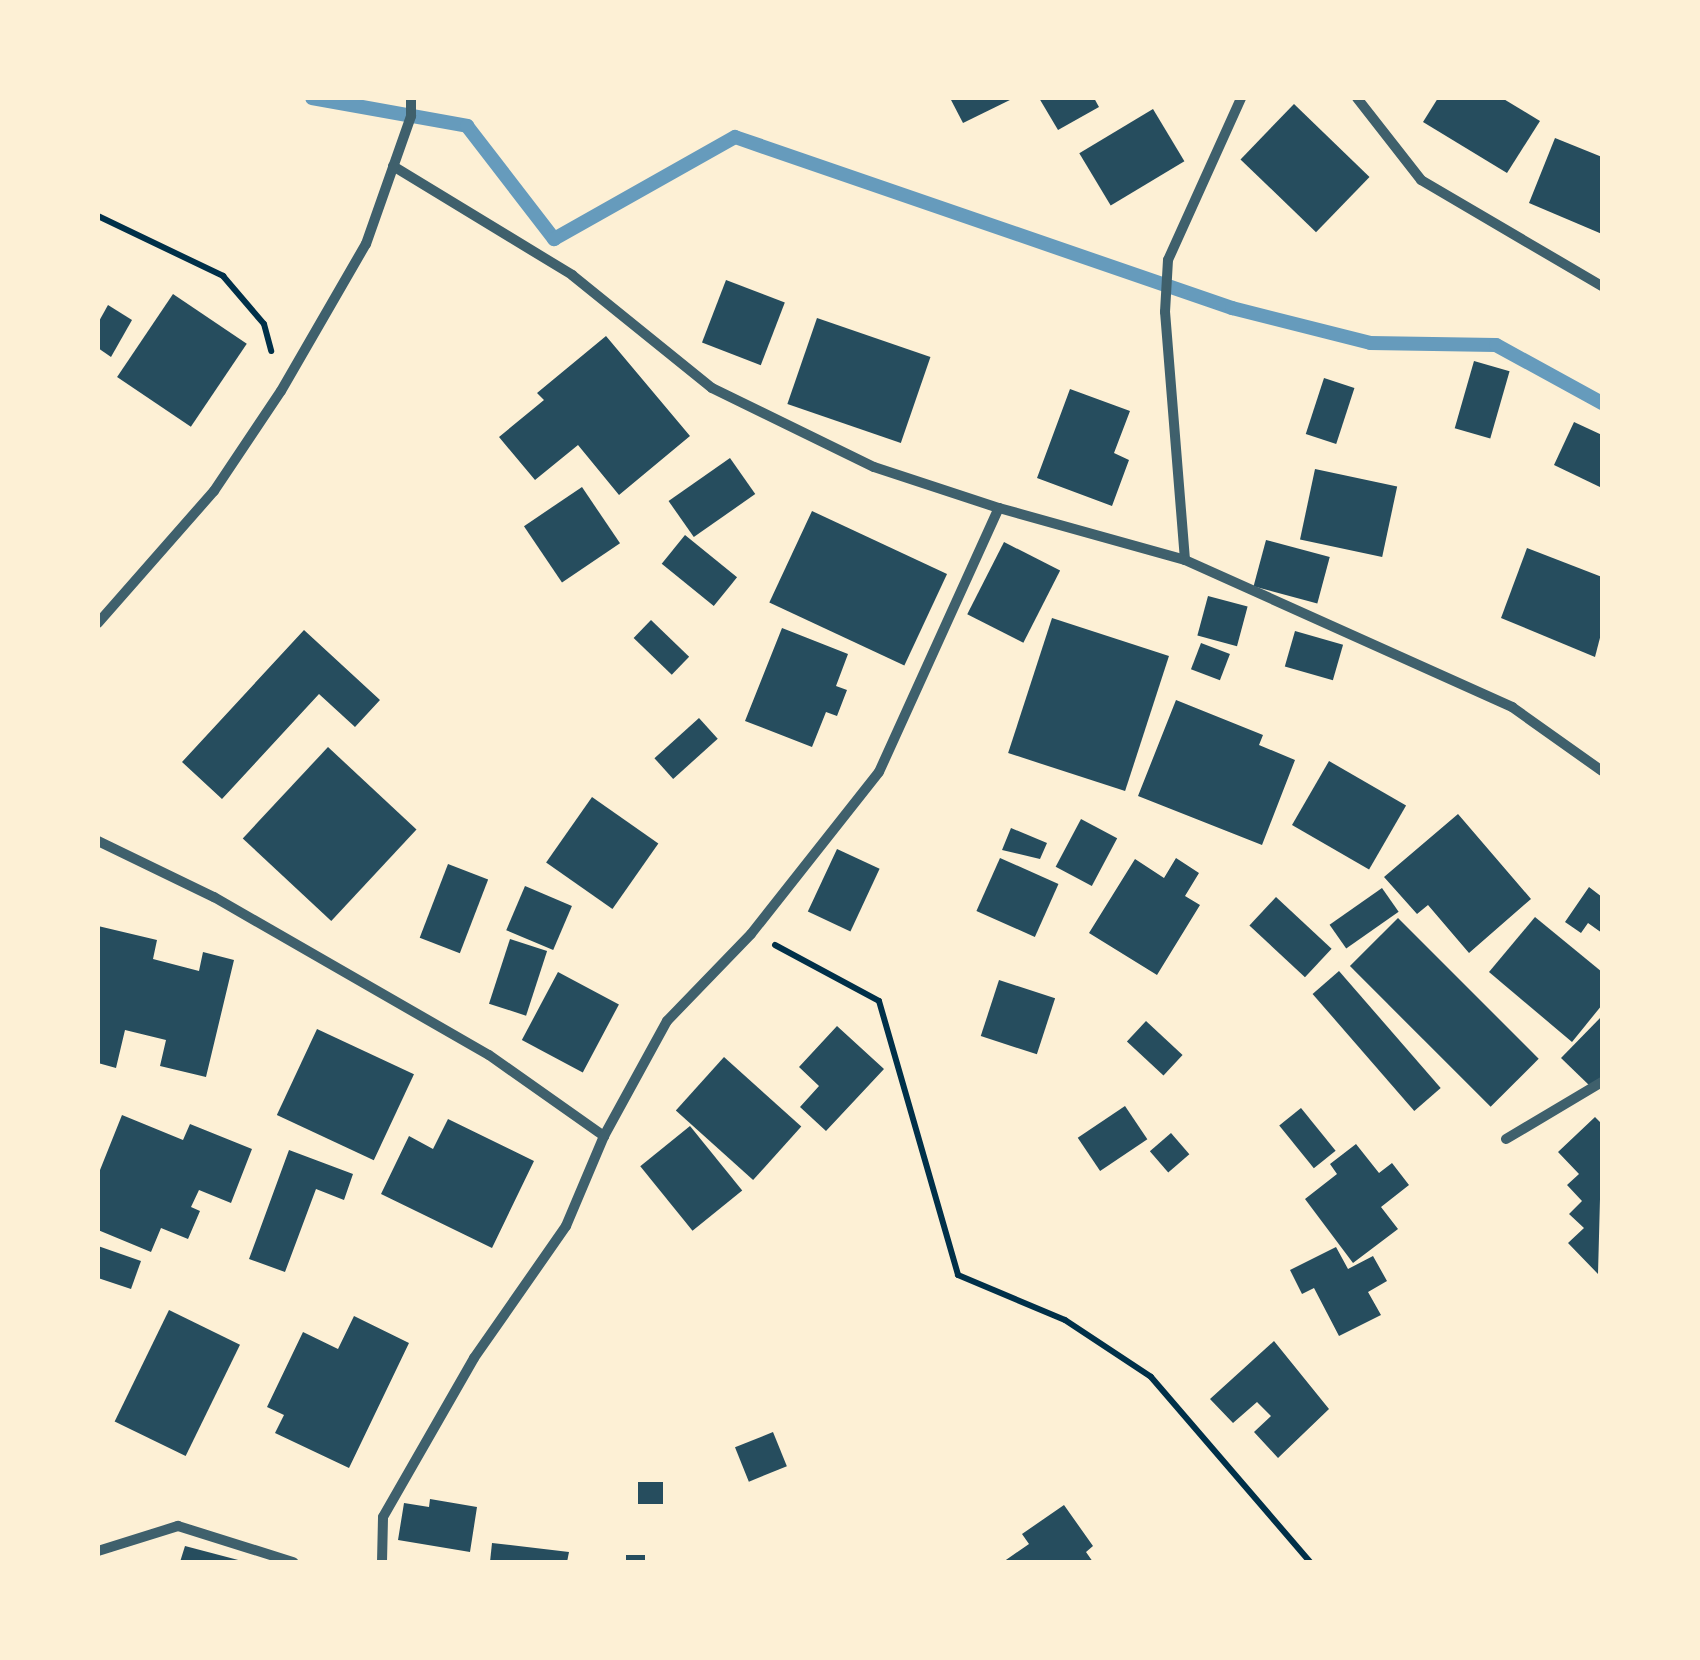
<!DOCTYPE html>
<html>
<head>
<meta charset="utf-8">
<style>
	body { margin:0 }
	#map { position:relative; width:1700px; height:1660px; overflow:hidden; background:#fdf0d5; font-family:"Fira Sans",sans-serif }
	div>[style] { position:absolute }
	.stream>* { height:14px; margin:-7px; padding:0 7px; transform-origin:7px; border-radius:7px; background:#669bbc }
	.building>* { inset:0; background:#264d5e; transform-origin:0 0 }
	.path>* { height:6px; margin:-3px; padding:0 3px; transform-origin:3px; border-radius:3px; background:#003049 }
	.minor>* { height:10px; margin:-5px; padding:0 5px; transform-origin:5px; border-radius:5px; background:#3f606c }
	span { translate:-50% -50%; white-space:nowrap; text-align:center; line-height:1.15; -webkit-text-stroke:9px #fdf0d5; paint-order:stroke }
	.frame { position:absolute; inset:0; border:100px solid #fdf0d5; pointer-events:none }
</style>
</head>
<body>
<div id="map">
	<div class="stream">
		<i style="left:312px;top:98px;width:158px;rotate:10.2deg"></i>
		<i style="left:467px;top:126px;width:143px;rotate:52.4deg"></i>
		<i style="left:554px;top:239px;width:208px;rotate:-29.4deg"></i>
		<i style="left:735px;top:137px;width:526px;rotate:18.99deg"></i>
		<i style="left:1232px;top:308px;width:142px;rotate:14.2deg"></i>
		<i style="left:1370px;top:343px;width:126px;rotate:0.9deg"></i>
		<i style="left:1496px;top:345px;width:121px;rotate:28.7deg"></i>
	</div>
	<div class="building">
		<i style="clip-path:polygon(950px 98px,1014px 98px,963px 123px)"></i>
		<i style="clip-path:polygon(1039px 98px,1094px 98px,1099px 107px,1058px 130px)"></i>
		<i style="clip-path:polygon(1438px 98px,1502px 98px,1540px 121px,1507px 173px,1423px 122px)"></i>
		<i style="left:1294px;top:104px;width:105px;height:77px;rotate:44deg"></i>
		<i style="left:1153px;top:109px;width:61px;height:86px;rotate:59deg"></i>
		<i style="clip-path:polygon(1555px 138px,1602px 157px,1602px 234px,1529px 203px)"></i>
		<i style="left:726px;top:280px;width:63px;height:67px;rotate:21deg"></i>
		<i style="left:173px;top:294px;width:89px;height:100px;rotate:34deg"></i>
		<i style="clip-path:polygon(108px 305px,132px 320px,111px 357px,98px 348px,98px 323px)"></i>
		<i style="left:817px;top:318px;width:120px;height:91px;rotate:19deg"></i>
		<i style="clip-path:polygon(606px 336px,690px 436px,619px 495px,578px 445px,535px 480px,499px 437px,544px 400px,537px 393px)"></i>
		<i style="left:1474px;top:361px;width:37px;height:70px;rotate:16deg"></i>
		<i style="left:1324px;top:378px;width:32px;height:59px;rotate:18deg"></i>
		<i style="clip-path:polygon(1070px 389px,1130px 411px,1114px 453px,1129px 460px,1112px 506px,1037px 478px)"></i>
		<i style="clip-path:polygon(1574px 422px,1602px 435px,1602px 488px,1554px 465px)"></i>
		<i style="left:730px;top:458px;width:44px;height:75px;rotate:55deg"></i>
		<i style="left:1315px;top:469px;width:84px;height:72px;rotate:12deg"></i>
		<i style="left:582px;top:487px;width:68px;height:70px;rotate:56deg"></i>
		<i style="left:812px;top:511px;width:149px;height:101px;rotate:25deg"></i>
		<i style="left:685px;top:535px;width:67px;height:37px;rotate:39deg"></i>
		<i style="left:1266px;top:540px;width:66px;height:48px;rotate:15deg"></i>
		<i style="left:1004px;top:542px;width:63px;height:81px;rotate:27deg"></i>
		<i style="clip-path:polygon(1527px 548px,1602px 577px,1602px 630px,1595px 657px,1501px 618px)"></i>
		<i style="left:1208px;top:596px;width:41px;height:41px;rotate:15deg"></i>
		<i style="left:1052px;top:618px;width:123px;height:142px;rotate:18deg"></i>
		<i style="left:651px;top:620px;width:53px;height:25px;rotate:44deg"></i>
		<i style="clip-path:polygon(782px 628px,848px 654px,836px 686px,847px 690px,837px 716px,826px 712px,812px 747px,745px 721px)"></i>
		<i style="clip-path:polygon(304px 630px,380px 700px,355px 727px,319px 694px,222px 799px,182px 762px)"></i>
		<i style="left:1295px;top:631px;width:50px;height:37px;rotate:16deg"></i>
		<i style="left:1201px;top:643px;width:31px;height:28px;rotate:21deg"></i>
		<i style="clip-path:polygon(1176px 700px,1263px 735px,1259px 745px,1295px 760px,1262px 845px,1138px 796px)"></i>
		<i style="left:699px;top:718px;width:28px;height:60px;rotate:48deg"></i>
		<i style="left:328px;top:747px;width:121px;height:125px;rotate:43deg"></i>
		<i style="left:1329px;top:761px;width:89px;height:74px;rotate:30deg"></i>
		<i style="left:592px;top:797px;width:81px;height:80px;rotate:35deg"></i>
		<i style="clip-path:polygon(1458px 814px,1531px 899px,1469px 953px,1428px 905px,1417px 914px,1384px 877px)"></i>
		<i style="left:1081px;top:819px;width:41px;height:54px;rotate:28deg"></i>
		<i style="clip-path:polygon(1011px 828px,1047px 843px,1040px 859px,1002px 850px)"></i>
		<i style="left:837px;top:849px;width:47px;height:69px;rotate:25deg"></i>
		<i style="left:1000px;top:858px;width:64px;height:58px;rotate:24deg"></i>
		<i style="clip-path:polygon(1176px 858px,1199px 873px,1185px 896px,1200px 905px,1157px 975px,1089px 933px,1135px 859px,1164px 878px)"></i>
		<i style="left:448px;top:864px;width:43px;height:79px;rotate:21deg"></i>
		<i style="left:525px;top:886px;width:51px;height:48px;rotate:23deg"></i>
		<i style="clip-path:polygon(1589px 887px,1602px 897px,1602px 933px,1588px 923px,1581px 933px,1565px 922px)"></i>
		<i style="left:1382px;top:888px;width:29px;height:64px;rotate:55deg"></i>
		<i style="left:1276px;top:897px;width:76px;height:39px;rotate:43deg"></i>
		<i style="clip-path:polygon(1535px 917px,1602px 972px,1602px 1005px,1572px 1042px,1489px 972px)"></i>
		<i style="left:1398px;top:918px;width:199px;height:68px;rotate:45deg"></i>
		<i style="clip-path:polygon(98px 926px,157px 940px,153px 959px,199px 971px,203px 952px,234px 960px,206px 1077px,160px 1066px,166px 1040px,125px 1030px,116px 1068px,98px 1063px)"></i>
		<i style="left:510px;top:939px;width:39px;height:68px;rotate:18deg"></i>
		<i style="left:1339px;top:971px;width:155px;height:35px;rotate:49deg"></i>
		<i style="left:558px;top:972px;width:69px;height:77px;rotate:28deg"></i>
		<i style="left:999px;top:980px;width:59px;height:59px;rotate:18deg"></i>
		<i style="clip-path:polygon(1602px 1016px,1602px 1076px,1591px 1087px,1561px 1058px)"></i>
		<i style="left:1146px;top:1021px;width:50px;height:28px;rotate:43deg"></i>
		<i style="clip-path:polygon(837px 1026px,884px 1069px,826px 1131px,800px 1107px,819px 1086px,799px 1067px)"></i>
		<i style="left:317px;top:1029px;width:107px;height:95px;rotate:25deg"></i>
		<i style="left:724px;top:1057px;width:104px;height:72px;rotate:42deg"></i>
		<i style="left:1125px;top:1106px;width:40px;height:57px;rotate:56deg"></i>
		<i style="left:1301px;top:1108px;width:55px;height:28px;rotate:51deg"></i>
		<i style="clip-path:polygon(122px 1115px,183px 1140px,190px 1124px,252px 1149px,231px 1203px,199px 1190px,191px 1207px,200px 1211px,188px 1239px,161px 1228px,151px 1252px,98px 1230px,98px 1175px)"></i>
		<i style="clip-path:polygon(1595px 1117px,1602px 1124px,1598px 1274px,1568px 1243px,1584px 1228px,1569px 1214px,1582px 1201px,1567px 1185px,1579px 1174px,1558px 1152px)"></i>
		<i style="clip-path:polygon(448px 1119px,534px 1161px,492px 1248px,381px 1194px,409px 1136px,433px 1149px)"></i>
		<i style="left:690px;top:1126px;width:83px;height:64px;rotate:51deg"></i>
		<i style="left:1171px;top:1133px;width:28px;height:28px;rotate:49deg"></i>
		<i style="clip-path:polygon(1356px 1144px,1379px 1173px,1392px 1163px,1409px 1185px,1381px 1207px,1398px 1229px,1353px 1263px,1305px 1199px,1337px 1174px,1330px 1164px)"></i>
		<i style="clip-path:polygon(289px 1150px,353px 1174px,344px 1200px,316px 1189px,285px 1272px,249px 1259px)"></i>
		<i style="clip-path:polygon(98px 1246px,141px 1261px,131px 1289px,98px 1278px)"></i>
		<i style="clip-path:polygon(1336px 1247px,1348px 1269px,1373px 1256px,1387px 1281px,1368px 1292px,1381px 1315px,1339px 1336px,1314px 1288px,1302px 1294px,1290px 1270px)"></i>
		<i style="left:169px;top:1310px;width:79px;height:124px;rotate:26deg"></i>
		<i style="clip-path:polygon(354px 1316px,409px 1343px,349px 1468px,275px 1433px,284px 1415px,267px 1407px,303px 1332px,338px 1349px)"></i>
		<i style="clip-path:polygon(1274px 1341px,1329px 1409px,1278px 1458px,1254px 1432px,1271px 1416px,1257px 1402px,1233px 1423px,1210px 1399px)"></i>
		<i style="left:773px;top:1432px;width:37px;height:41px;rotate:68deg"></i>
		<i style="left:638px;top:1482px;width:25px;height:22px"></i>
		<i style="clip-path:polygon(430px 1499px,477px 1507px,470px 1552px,398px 1540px,404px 1503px,429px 1507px)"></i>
		<i style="clip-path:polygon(1064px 1505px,1093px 1546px,1086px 1552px,1093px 1562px,1003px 1562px,1029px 1544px,1022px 1534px)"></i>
		<i style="clip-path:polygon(492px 1543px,569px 1552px,567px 1562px,490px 1562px)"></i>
		<i style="clip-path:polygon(185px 1546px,242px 1561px,242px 1562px,180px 1562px)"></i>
		<i style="left:626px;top:1555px;width:19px;height:7px"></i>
	</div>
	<div class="path">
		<i style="left:98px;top:216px;width:139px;rotate:25.6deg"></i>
		<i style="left:223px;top:276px;width:63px;rotate:49.5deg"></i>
		<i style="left:264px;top:324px;width:28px;rotate:75deg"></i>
		<i style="left:775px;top:945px;width:118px;rotate:28.3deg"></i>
		<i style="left:879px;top:1001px;width:285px;rotate:73.9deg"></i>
		<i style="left:958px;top:1275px;width:116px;rotate:22.8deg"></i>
		<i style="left:1065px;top:1320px;width:103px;rotate:33.5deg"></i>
		<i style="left:1151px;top:1377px;width:244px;rotate:49.3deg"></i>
	</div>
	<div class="minor">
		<i style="left:1357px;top:98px;width:104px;rotate:52deg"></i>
		<i style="left:1421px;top:180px;width:210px;rotate:30.4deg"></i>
		<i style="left:393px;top:166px;width:210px;rotate:31.3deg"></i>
		<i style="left:572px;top:275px;width:180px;rotate:38.9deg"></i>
		<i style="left:712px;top:388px;width:180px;rotate:26deg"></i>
		<i style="left:874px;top:467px;width:132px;rotate:18.2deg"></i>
		<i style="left:1185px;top:560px;width:249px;rotate:-94.6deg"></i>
		<i style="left:1165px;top:312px;width:52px;rotate:-86.7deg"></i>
		<i style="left:1168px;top:260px;width:178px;rotate:-65.7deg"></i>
		<i style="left:98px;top:623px;width:176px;rotate:-48.7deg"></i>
		<i style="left:214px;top:491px;width:120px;rotate:-56.2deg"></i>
		<i style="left:281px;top:391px;width:170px;rotate:-60deg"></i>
		<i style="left:366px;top:244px;width:136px;rotate:-70.6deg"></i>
		<i style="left:411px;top:116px;width:18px;rotate:-90deg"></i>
		<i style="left:98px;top:841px;width:129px;rotate:25.8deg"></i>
		<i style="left:214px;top:897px;width:317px;rotate:29.9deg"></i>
		<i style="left:489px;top:1055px;width:141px;rotate:35.2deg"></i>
		<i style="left:1506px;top:1139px;width:112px;rotate:-30.7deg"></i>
		<i style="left:98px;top:1551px;width:84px;rotate:-17.4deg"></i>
		<i style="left:178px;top:1526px;width:121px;rotate:17.4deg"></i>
		<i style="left:382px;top:1562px;width:45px;rotate:-88.7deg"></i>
		<i style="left:383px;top:1517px;width:183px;rotate:-60.2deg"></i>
		<i style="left:474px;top:1358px;width:161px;rotate:-55.1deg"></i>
		<i style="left:566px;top:1226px;width:98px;rotate:-67.1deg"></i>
		<i style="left:604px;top:1136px;width:131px;rotate:-61.3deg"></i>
		<i style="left:667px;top:1021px;width:121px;rotate:-46deg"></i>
		<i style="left:751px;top:934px;width:206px;rotate:-51.7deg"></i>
		<i style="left:879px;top:772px;width:290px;rotate:-65.6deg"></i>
		<i style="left:999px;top:508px;width:193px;rotate:15.6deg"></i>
		<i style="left:1185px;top:560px;width:359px;rotate:24.2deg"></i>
		<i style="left:1512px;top:707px;width:110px;rotate:35.4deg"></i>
	</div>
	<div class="frame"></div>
</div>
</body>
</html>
